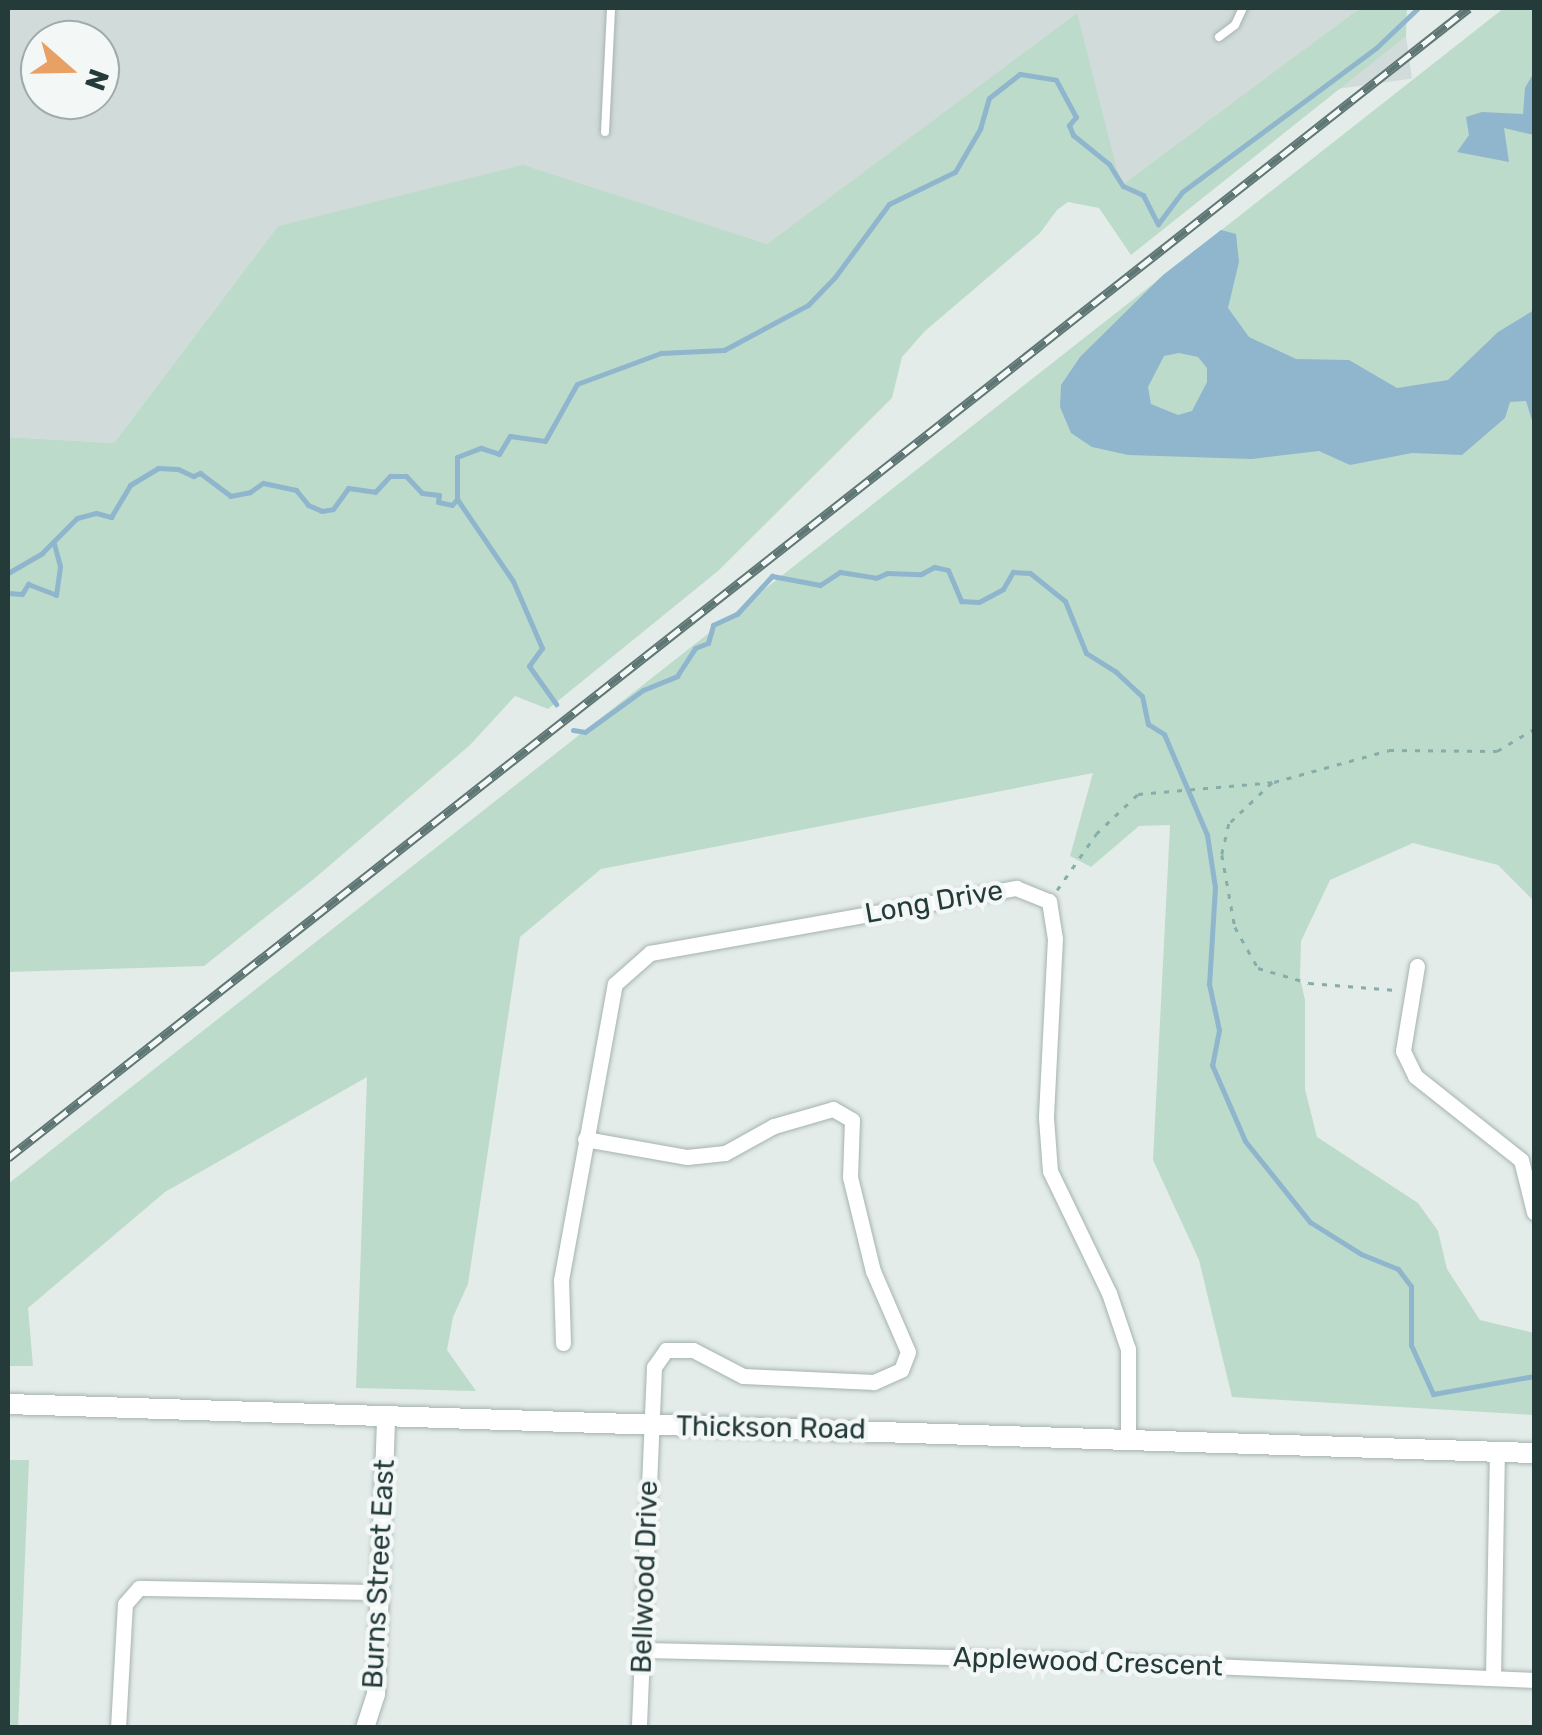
<!DOCTYPE html>
<html>
<head>
<meta charset="utf-8">
<style>
	body { margin:0 }
	#map { position:relative; width:1542px; height:1735px; overflow:hidden; background:#e3ece9; font-family:Rubik,sans-serif }
	div>[style] { position:absolute }
	.built>* { inset:0; background:#d1dbd9; transform-origin:0 0 }
	.green>* { inset:0; background:#bddbcb }
	.water>* { inset:0; background:#8fb6cd }
	.stream>* { height:5px; margin:-2.5px; padding:0 2.5px; transform-origin:2.5px; border-radius:2.5px; background:#8fb6cd }
	.path>* { height:2.5px; margin-top:-1.25px; transform-origin:0; background:repeating-linear-gradient(90deg,#85ada9 0 5px,transparent 0 13px) }
	.roads { filter:drop-shadow(0 0 2px #a6b3b1) drop-shadow(0 0 2px #a6b3b1) }
	.service>* { height:8px; margin:-4px; padding:0 4px; transform-origin:4px; border-radius:4px; background:#fff }
	.minor>* { height:15px; margin:-7.5px; padding:0 7.5px; transform-origin:7.5px; border-radius:7.5px; background:#fff }
	.tertiary>* { height:18px; margin:-9px; padding:0 9px; transform-origin:9px; border-radius:9px; background:#fff }
	.secondary>* { height:20px; margin:-10px; padding:0 10px; transform-origin:10px; border-radius:10px; background:#fff }
	.rail>* { height:9px; margin-top:-4.5px; transform-origin:0; background:repeating-linear-gradient(90deg,#f3f8f7 0 15px,#5e7775 0 30px); box-sizing:border-box; border-block:2px solid #5e7775 }
	span { translate:-50% -50%; white-space:nowrap; text-align:center; line-height:1.15; -webkit-text-stroke:9px #f3f8f7; paint-order:stroke }
	.street-label { font-size:28px; color:#243b3a }
	.frame { position:absolute; inset:0; border:10px solid #243b3a; pointer-events:none }
	.north { position:absolute; left:20px; top:20px; width:100px; height:100px; box-sizing:border-box; background:#f3f8f7; border:2px solid #a0acab; border-radius:50%; rotate:110deg; font-size:28px; font-weight:700; line-height:40px; text-align:center; color:#243b3a }
	.north::after { content:''; display:block; margin:auto; width:35px; height:45px; background:#e8a064; clip-path:polygon(50% 0,100% 100%,50% 72%,0 100%) }
</style>
</head>
<body>
<div id="map">
	<div class="built">
		<i style="clip-path:polygon(evenodd,8px 8px,1360px 8px,1120px 187px,1076px 14px,767px 244px,523px 166px,278px 226px,114px 443px,8px 437px,8px 8px,40px 40px,100px 40px,100px 100px,40px 100px,40px 40px)"></i>
		<i style="left:1406px;top:36px;width:43px;height:352px;rotate:82deg"></i>
	</div>
	<div class="green">
		<i style="clip-path:polygon(1360px 8px,1407px 8px,1406px 36px,1131px 255px,1099px 208px,1068px 202px,1057px 210px,1040px 233px,925px 331px,902px 357px,892px 398px,718px 571px,548px 709px,515px 696px,470px 745px,315px 878px,204px 966px,8px 972px,8px 437px,114px 443px,278px 226px,523px 165px,767px 244px,1077px 13px,1121px 186px)"></i>
		<i style="clip-path:polygon(1504px 8px,1534px 8px,1534px 901px,1498px 865px,1413px 843px,1330px 880px,1301px 941px,1300px 978px,1305px 1000px,1305px 1089px,1317px 1137px,1418px 1203px,1438px 1231px,1447px 1269px,1480px 1320px,1534px 1333px,1534px 1415px,1232px 1397px,1199px 1260px,1153px 1160px,1170px 825px,1139px 826px,1091px 867px,1070px 856px,1093px 773px,601px 869px,520px 937px,468px 1284px,453px 1317px,447px 1350px,476px 1391px,356px 1388px,367px 1077px,165px 1192px,28px 1308px,33px 1366px,8px 1366px,8px 1184px)"></i>
		<i style="clip-path:polygon(8px 1460px,29px 1460px,18px 1728px,8px 1727px)"></i>
	</div>
	<div class="water">
		<i style="clip-path:polygon(1534px 72px,1534px 135px,1504px 128px,1509px 162px,1457px 152px,1469px 135px,1466px 117px,1482px 112px,1523px 114px,1525px 88px)"></i>
		<i style="clip-path:polygon(evenodd,1221px 230px,1236px 234px,1239px 262px,1228px 308px,1249px 337px,1296px 359px,1349px 360px,1397px 388px,1448px 380px,1498px 332px,1534px 310px,1534px 427px,1526px 401px,1510px 402px,1505px 418px,1462px 455px,1412px 453px,1350px 465px,1319px 451px,1252px 459px,1128px 455px,1092px 447px,1071px 433px,1060px 407px,1061px 385px,1080px 357px,1163px 275px,1221px 230px,1179px 353px,1198px 357px,1207px 368px,1207px 382px,1192px 411px,1178px 415px,1151px 404px,1148px 387px,1164px 356px,1179px 353px)"></i>
	</div>
	<div class="stream">
		<i style="left:457px;top:499px;width:99px;rotate:55.7deg"></i>
		<i style="left:513px;top:581px;width:73px;rotate:66.6deg"></i>
		<i style="left:542px;top:648px;width:22px;rotate:126deg"></i>
		<i style="left:529px;top:666px;width:47px;rotate:54.6deg"></i>
		<i style="left:8px;top:573px;width:39px;rotate:-30deg"></i>
		<i style="left:42px;top:553px;width:49px;rotate:-45deg"></i>
		<i style="left:77px;top:518px;width:20px;rotate:-15deg"></i>
		<i style="left:96px;top:513px;width:16px;rotate:15deg"></i>
		<i style="left:111px;top:517px;width:37px;rotate:-59deg"></i>
		<i style="left:130px;top:485px;width:33px;rotate:-31deg"></i>
		<i style="left:158px;top:468px;width:20px;rotate:3deg"></i>
		<i style="left:178px;top:469px;width:17px;rotate:25deg"></i>
		<i style="left:193px;top:476px;width:8px;rotate:-23deg"></i>
		<i style="left:200px;top:473px;width:38px;rotate:37deg"></i>
		<i style="left:230px;top:496px;width:20px;rotate:-11deg"></i>
		<i style="left:250px;top:492px;width:16px;rotate:-35deg"></i>
		<i style="left:263px;top:483px;width:34px;rotate:12deg"></i>
		<i style="left:296px;top:490px;width:19px;rotate:51deg"></i>
		<i style="left:308px;top:505px;width:15px;rotate:23deg"></i>
		<i style="left:322px;top:511px;width:11px;rotate:-10deg"></i>
		<i style="left:333px;top:509px;width:26px;rotate:-54deg"></i>
		<i style="left:348px;top:488px;width:27px;rotate:8deg"></i>
		<i style="left:375px;top:492px;width:22px;rotate:-47deg"></i>
		<i style="left:390px;top:476px;width:16px"></i>
		<i style="left:406px;top:476px;width:23px;rotate:47deg"></i>
		<i style="left:422px;top:493px;width:17px;rotate:7deg"></i>
		<i style="left:439px;top:495px;width:7px;rotate:98deg"></i>
		<i style="left:438px;top:502px;width:14px;rotate:12deg"></i>
		<i style="left:452px;top:505px;width:8px;rotate:-50deg"></i>
		<i style="left:457px;top:499px;width:42px;rotate:-90deg"></i>
		<i style="left:457px;top:457px;width:26px;rotate:-21deg"></i>
		<i style="left:481px;top:448px;width:19px;rotate:18deg"></i>
		<i style="left:499px;top:454px;width:21px;rotate:-59deg"></i>
		<i style="left:510px;top:436px;width:35px;rotate:8deg"></i>
		<i style="left:545px;top:441px;width:65px;rotate:-60.7deg"></i>
		<i style="left:577px;top:384px;width:90px;rotate:-20.3deg"></i>
		<i style="left:661px;top:353px;width:63px;rotate:-2.7deg"></i>
		<i style="left:724px;top:350px;width:95px;rotate:-28.2deg"></i>
		<i style="left:808px;top:305px;width:39px;rotate:-46deg"></i>
		<i style="left:835px;top:277px;width:91px;rotate:-53.5deg"></i>
		<i style="left:889px;top:204px;width:73px;rotate:-25.9deg"></i>
		<i style="left:955px;top:172px;width:50px;rotate:-59.8deg"></i>
		<i style="left:980px;top:129px;width:32px;rotate:-74deg"></i>
		<i style="left:989px;top:98px;width:39px;rotate:-38deg"></i>
		<i style="left:1020px;top:74px;width:36px;rotate:9deg"></i>
		<i style="left:1056px;top:80px;width:42px;rotate:61.6deg"></i>
		<i style="left:1076px;top:117px;width:11px;rotate:131deg"></i>
		<i style="left:1069px;top:125px;width:11px;rotate:68deg"></i>
		<i style="left:1073px;top:135px;width:46px;rotate:38.9deg"></i>
		<i style="left:1109px;top:164px;width:26px;rotate:58deg"></i>
		<i style="left:1123px;top:186px;width:22px;rotate:24deg"></i>
		<i style="left:1143px;top:195px;width:33px;rotate:63deg"></i>
		<i style="left:1158px;top:224px;width:40px;rotate:-53deg"></i>
		<i style="left:1182px;top:192px;width:242px;rotate:-36.6deg"></i>
		<i style="left:1376px;top:48px;width:58px;rotate:-43.6deg"></i>
		<i style="left:8px;top:593px;width:14px;rotate:4deg"></i>
		<i style="left:22px;top:594px;width:12px;rotate:-59deg"></i>
		<i style="left:28px;top:584px;width:30px;rotate:21deg"></i>
		<i style="left:56px;top:595px;width:29px;rotate:-82deg"></i>
		<i style="left:60px;top:566px;width:24px;rotate:-105deg"></i>
		<i style="left:573px;top:730px;width:12px;rotate:9deg"></i>
		<i style="left:585px;top:732px;width:72px;rotate:-35.9deg"></i>
		<i style="left:643px;top:690px;width:37px;rotate:-22deg"></i>
		<i style="left:677px;top:676px;width:33px;rotate:-57deg"></i>
		<i style="left:695px;top:648px;width:14px;rotate:-21deg"></i>
		<i style="left:708px;top:643px;width:19px;rotate:-74deg"></i>
		<i style="left:713px;top:625px;width:26px;rotate:-25deg"></i>
		<i style="left:737px;top:614px;width:52px;rotate:-47.4deg"></i>
		<i style="left:772px;top:576px;width:49px;rotate:10.6deg"></i>
		<i style="left:820px;top:585px;width:24px;rotate:-33deg"></i>
		<i style="left:840px;top:572px;width:36px;rotate:9deg"></i>
		<i style="left:876px;top:578px;width:12px;rotate:-24deg"></i>
		<i style="left:887px;top:573px;width:34px;rotate:2deg"></i>
		<i style="left:921px;top:574px;width:15px;rotate:-28deg"></i>
		<i style="left:934px;top:567px;width:14px;rotate:12deg"></i>
		<i style="left:948px;top:570px;width:34px;rotate:67deg"></i>
		<i style="left:961px;top:601px;width:18px;rotate:3deg"></i>
		<i style="left:979px;top:602px;width:27px;rotate:-28deg"></i>
		<i style="left:1003px;top:589px;width:20px;rotate:-60deg"></i>
		<i style="left:1013px;top:572px;width:17px;rotate:3deg"></i>
		<i style="left:1030px;top:573px;width:45px;rotate:38.7deg"></i>
		<i style="left:1065px;top:601px;width:56px;rotate:68deg"></i>
		<i style="left:1086px;top:653px;width:36px;rotate:32deg"></i>
		<i style="left:1116px;top:672px;width:35px;rotate:43deg"></i>
		<i style="left:1142px;top:696px;width:29px;rotate:78deg"></i>
		<i style="left:1148px;top:724px;width:19px;rotate:32deg"></i>
		<i style="left:1164px;top:734px;width:110px;rotate:66.9deg"></i>
		<i style="left:1207px;top:835px;width:53px;rotate:81.3deg"></i>
		<i style="left:1215px;top:887px;width:97px;rotate:93.5deg"></i>
		<i style="left:1209px;top:984px;width:47px;rotate:77.7deg"></i>
		<i style="left:1219px;top:1030px;width:36px;rotate:101deg"></i>
		<i style="left:1212px;top:1065px;width:83px;rotate:66.5deg"></i>
		<i style="left:1245px;top:1141px;width:104px;rotate:51.3deg"></i>
		<i style="left:1310px;top:1222px;width:60px;rotate:32.1deg"></i>
		<i style="left:1361px;top:1254px;width:40px;rotate:22deg"></i>
		<i style="left:1398px;top:1269px;width:21px;rotate:53deg"></i>
		<i style="left:1411px;top:1286px;width:59px;rotate:90deg"></i>
		<i style="left:1411px;top:1345px;width:54px;rotate:65.8deg"></i>
		<i style="left:1433px;top:1394px;width:103px;rotate:-10.1deg"></i>
	</div>
	<div class="path">
		<i style="left:1272px;top:783px;width:59px;rotate:136.4deg"></i>
		<i style="left:1229px;top:824px;width:32px;rotate:103deg"></i>
		<i style="left:1222px;top:855px;width:73px;rotate:79.8deg"></i>
		<i style="left:1235px;top:927px;width:47px;rotate:60.7deg"></i>
		<i style="left:1258px;top:968px;width:53px;rotate:16.4deg"></i>
		<i style="left:1309px;top:983px;width:87px;rotate:4.6deg"></i>
		<i style="left:1057px;top:890px;width:68px;rotate:-55.1deg"></i>
		<i style="left:1096px;top:834px;width:58px;rotate:-43.6deg"></i>
		<i style="left:1138px;top:794px;width:137px;rotate:-5deg"></i>
		<i style="left:1274px;top:782px;width:119px;rotate:-15.5deg"></i>
		<i style="left:1389px;top:750px;width:108px;rotate:0.5deg"></i>
		<i style="left:1497px;top:751px;width:43px;rotate:-30.7deg"></i>
	</div>
	<div class="roads">
		<div class="service">
			<i style="left:1219px;top:37px;width:20px;rotate:-37deg"></i>
			<i style="left:1235px;top:25px;width:19px;rotate:-65deg"></i>
			<i style="left:605px;top:132px;width:124px;rotate:-87.2deg"></i>
		</div>
		<div class="minor">
			<i style="left:1417px;top:966px;width:86px;rotate:99.4deg"></i>
			<i style="left:1403px;top:1051px;width:28px;rotate:64deg"></i>
			<i style="left:1415px;top:1076px;width:135px;rotate:38.4deg"></i>
			<i style="left:585px;top:1139px;width:104px;rotate:10deg"></i>
			<i style="left:687px;top:1157px;width:38px;rotate:-6deg"></i>
			<i style="left:725px;top:1153px;width:56px;rotate:-28.9deg"></i>
			<i style="left:774px;top:1126px;width:61px;rotate:-16.1deg"></i>
			<i style="left:833px;top:1109px;width:22px;rotate:30deg"></i>
			<i style="left:852px;top:1120px;width:57px;rotate:92deg"></i>
			<i style="left:850px;top:1177px;width:97px;rotate:76.3deg"></i>
			<i style="left:873px;top:1271px;width:88px;rotate:66.6deg"></i>
			<i style="left:908px;top:1352px;width:19px;rotate:111deg"></i>
			<i style="left:901px;top:1370px;width:30px;rotate:156deg"></i>
			<i style="left:874px;top:1382px;width:131px;rotate:-177.4deg"></i>
			<i style="left:743px;top:1376px;width:56px;rotate:-152.5deg"></i>
			<i style="left:693px;top:1350px;width:27px;rotate:180deg"></i>
			<i style="left:666px;top:1350px;width:21px;rotate:125deg"></i>
			<i style="left:654px;top:1367px;width:361px;rotate:92.4deg"></i>
			<i style="left:1521px;top:1160px;width:54px;rotate:76deg"></i>
			<i style="left:563px;top:1343px;width:63px;rotate:-91.8deg"></i>
			<i style="left:561px;top:1280px;width:301px;rotate:-79.7deg"></i>
			<i style="left:615px;top:984px;width:47px;rotate:-41.5deg"></i>
			<i style="left:650px;top:953px;width:372px;rotate:-10.1deg"></i>
			<i style="left:1016px;top:888px;width:35px;rotate:22deg"></i>
			<i style="left:1049px;top:901px;width:37px;rotate:81deg"></i>
			<i style="left:1055px;top:938px;width:180px;rotate:92.9deg"></i>
			<i style="left:1046px;top:1118px;width:53px;rotate:85.7deg"></i>
			<i style="left:1050px;top:1171px;width:136px;rotate:64.2deg"></i>
			<i style="left:1109px;top:1293px;width:59px;rotate:71.3deg"></i>
			<i style="left:1128px;top:1349px;width:89px;rotate:90deg"></i>
			<i style="left:642px;top:1650px;width:410px;rotate:1.3deg"></i>
			<i style="left:1052px;top:1659px;width:482px;rotate:2.5deg"></i>
			<i style="left:1493px;top:1678px;width:227px;rotate:-89deg"></i>
			<i style="left:118px;top:1728px;width:124px;rotate:-86.8deg"></i>
			<i style="left:125px;top:1604px;width:21px;rotate:-49deg"></i>
			<i style="left:139px;top:1588px;width:241px;rotate:1deg"></i>
		</div>
		<div class="tertiary">
			<i style="left:365px;top:1728px;width:36px;rotate:-72deg"></i>
			<i style="left:376px;top:1694px;width:276px;rotate:-87.9deg"></i>
		</div>
		<div class="secondary">
			<i style="left:8px;top:1404px;width:1527px;rotate:1.84deg"></i>
		</div>
	</div>
	<div class="rail">
		<i style="left:8px;top:1158px;width:1859px;rotate:-38.21deg"></i>
	</div>
	<div class="street-label">
		<span style="left:934px;top:902px;rotate:-10deg">Long Drive</span>
		<span style="left:771px;top:1428px;rotate:1deg">Thickson Road</span>
		<span style="left:379px;top:1574px;rotate:-87deg">Burns Street East</span>
		<span style="left:645px;top:1577px;rotate:-88deg">Bellwood Drive</span>
		<span style="left:1088px;top:1662px;rotate:2deg">Applewood Crescent</span>
	</div>
	<div class="frame"></div>
	<div class="north">N</div>
</div>
</body>
</html>
